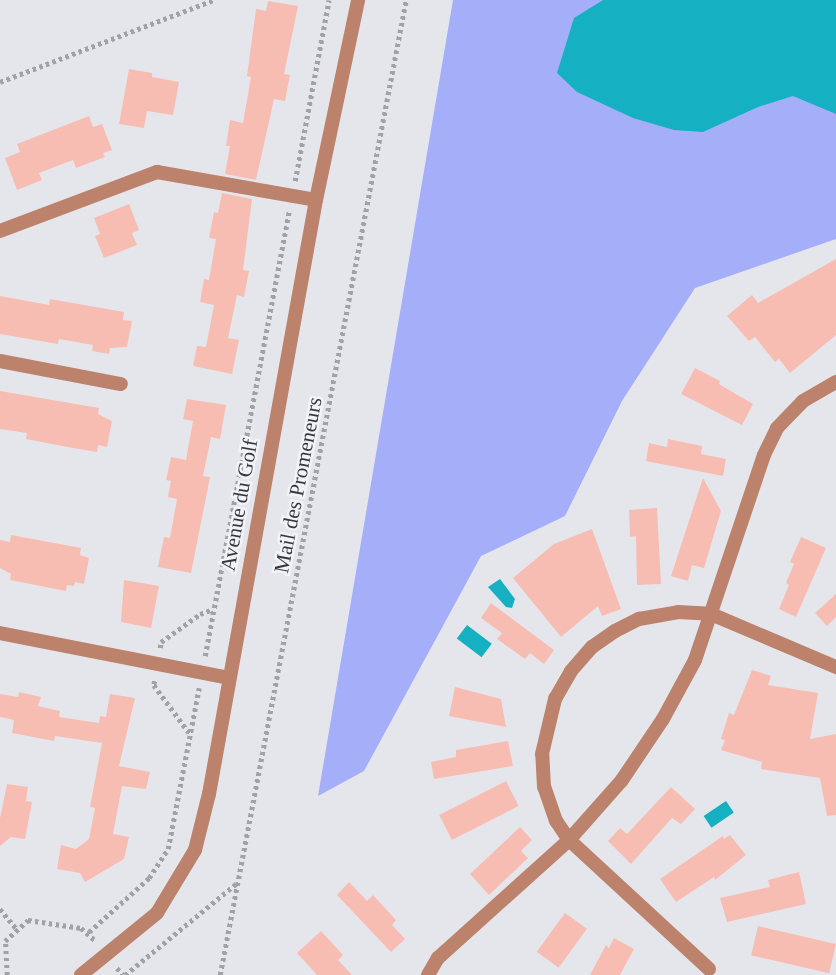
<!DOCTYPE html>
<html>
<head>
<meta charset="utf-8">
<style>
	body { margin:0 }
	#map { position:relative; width:836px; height:975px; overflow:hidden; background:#e5e6ec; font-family:"Times New Roman",serif }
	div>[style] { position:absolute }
	.green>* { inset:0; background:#a5aef8 }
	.water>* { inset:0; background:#15b0c1; transform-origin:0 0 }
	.building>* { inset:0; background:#f8bdb2; transform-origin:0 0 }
	.path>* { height:4.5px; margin-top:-2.25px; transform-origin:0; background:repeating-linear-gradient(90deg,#a1a2a7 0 3.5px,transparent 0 7px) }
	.minor>* { height:14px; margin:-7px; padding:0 7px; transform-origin:7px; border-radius:7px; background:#bc826c }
	.tertiary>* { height:14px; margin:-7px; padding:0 7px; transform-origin:7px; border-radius:7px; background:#bc826c }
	span { translate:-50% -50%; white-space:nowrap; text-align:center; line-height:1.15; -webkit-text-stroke:5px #f2f3f9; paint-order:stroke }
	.street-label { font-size:21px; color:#38383b }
</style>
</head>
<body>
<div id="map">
	<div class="green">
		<i style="clip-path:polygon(453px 0,836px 0,836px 239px,695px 288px,622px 401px,565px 516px,481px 556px,364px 771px,318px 796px)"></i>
	</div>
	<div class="water">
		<i style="clip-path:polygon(603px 0,836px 0,836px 114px,793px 96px,758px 107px,703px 132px,674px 130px,633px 118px,577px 92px,557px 73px,574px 18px)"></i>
		<i style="clip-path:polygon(500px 579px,515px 599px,512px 608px,506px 607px,488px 587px)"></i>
		<i style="left:467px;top:625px;width:31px;height:17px;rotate:37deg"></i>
		<i style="left:726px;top:801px;width:14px;height:27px;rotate:56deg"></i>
	</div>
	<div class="building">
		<i style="clip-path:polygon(268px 1px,298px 6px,284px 74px,290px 75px,285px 101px,274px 99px,256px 180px,225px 174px,230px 146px,226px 146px,230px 120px,243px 123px,251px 77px,247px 76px,256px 9px,266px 11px)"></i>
		<i style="clip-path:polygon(129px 69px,152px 73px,152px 77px,179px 82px,173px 115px,147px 111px,144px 128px,119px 124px)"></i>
		<i style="clip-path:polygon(89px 116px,93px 127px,102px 124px,112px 150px,103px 153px,105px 157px,76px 168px,73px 160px,39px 173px,42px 180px,17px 190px,5px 158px,20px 152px,17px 144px)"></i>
		<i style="clip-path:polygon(222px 193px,252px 199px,243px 270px,249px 271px,244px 297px,237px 295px,228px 338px,239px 340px,232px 374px,193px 366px,197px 346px,206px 347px,214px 305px,200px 302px,204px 279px,209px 280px,216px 239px,209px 238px,214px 212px,218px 213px)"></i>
		<i style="clip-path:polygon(129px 204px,139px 230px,132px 233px,137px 245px,104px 258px,95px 236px,100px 234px,94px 218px)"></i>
		<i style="clip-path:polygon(836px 259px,836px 335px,790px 373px,779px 359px,775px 362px,755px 337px,749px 341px,727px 316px,752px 295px,758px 303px)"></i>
		<i style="clip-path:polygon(0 296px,49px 305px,50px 299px,124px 312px,123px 320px,132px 321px,127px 347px,110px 348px,109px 354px,92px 351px,93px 345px,59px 339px,58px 344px,0 334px)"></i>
		<i style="clip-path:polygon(695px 368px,720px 381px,719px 384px,753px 404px,742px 425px,681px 394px)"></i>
		<i style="clip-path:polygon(0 391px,99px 408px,98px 414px,112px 421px,107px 447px,98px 445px,97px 452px,73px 448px,26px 439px,27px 433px,0 429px)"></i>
		<i style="clip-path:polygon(187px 399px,226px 405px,220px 439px,211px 437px,203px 476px,210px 477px,191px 573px,158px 567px,164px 537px,170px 538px,177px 499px,168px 497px,171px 481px,166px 480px,171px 457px,186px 460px,193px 421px,183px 419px)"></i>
		<i style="clip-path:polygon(668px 439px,702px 446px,701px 454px,726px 459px,723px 476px,646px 461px,649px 443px,667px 447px)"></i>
		<i style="clip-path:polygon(703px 478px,721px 511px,704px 568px,692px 565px,688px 581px,671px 576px)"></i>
		<i style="clip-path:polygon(657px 508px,661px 584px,637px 585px,636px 536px,630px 537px,629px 510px)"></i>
		<i style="clip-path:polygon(592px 529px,621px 609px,602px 616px,598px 606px,561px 637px,513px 578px,554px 544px)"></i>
		<i style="clip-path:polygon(11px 535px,81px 548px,80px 555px,89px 558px,84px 584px,75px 582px,74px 586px,67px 585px,66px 591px,10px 580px,11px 574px,0 568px,0 540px,10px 542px)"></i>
		<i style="clip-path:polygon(801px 537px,826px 548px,796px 617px,779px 609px,789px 585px,786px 583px,794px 564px,790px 562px)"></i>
		<i style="clip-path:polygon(124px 580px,159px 586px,151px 628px,121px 622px)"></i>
		<i style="clip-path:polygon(836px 594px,836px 617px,827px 626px,815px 613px)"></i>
		<i style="clip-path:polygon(491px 603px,554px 650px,544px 664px,530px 653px,525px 659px,497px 639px,502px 633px,481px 618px)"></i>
		<i style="clip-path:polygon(752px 670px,771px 676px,768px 685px,818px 693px,810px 739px,836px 734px,836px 815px,827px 816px,820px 778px,761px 769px,762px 762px,721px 750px,725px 740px,721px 739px,729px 713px,734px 715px)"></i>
		<i style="clip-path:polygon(455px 687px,501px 699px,506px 727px,449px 716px)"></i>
		<i style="clip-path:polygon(19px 692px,41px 697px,38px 706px,60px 711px,59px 717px,99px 723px,100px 716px,106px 717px,110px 694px,135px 698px,119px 766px,150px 772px,146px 789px,122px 786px,113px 834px,129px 837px,124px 859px,85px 882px,80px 873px,57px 869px,61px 845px,76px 849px,89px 839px,95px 808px,90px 807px,102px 743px,55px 736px,54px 741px,12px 733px,14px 720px,0 717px,0 694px,18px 697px)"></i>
		<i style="clip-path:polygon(508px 741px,513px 766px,434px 779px,431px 762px,456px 757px,456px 750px)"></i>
		<i style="left:506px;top:781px;width:28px;height:75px;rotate:63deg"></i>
		<i style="clip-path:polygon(7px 784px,28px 787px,26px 801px,32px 802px,25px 839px,11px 837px,0 846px,0 818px)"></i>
		<i style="clip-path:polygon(671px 787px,695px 809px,681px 824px,672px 818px,631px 864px,608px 841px,620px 828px,627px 834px)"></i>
		<i style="clip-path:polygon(520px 827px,532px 840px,521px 851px,528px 858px,489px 895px,470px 874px)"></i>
		<i style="clip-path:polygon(730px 835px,746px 855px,715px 880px,714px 877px,676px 902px,660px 879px,723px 836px,724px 839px)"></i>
		<i style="clip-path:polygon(799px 872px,806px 904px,727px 922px,720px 898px,770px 887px,768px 880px)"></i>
		<i style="clip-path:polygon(349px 882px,367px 901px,373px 895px,396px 920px,392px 925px,405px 939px,391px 952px,337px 895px)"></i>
		<i style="left:565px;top:913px;width:27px;height:48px;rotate:36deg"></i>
		<i style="left:758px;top:926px;width:80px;height:30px;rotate:13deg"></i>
		<i style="clip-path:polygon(321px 931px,343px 955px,338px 960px,352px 975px,317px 975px,297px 953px)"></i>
		<i style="clip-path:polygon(614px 938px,634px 949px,620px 975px,590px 975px,606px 945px,609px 948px)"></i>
	</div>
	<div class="path">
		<i style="left:0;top:82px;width:229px;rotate:-21deg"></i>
		<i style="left:295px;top:181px;width:184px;rotate:-79.4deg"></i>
		<i style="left:160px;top:648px;width:6px;rotate:-81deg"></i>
		<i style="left:161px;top:642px;width:48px;rotate:-35.7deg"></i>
		<i style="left:200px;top:614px;width:14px;rotate:-21deg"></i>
		<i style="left:205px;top:656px;width:454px;rotate:-79.3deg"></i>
		<i style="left:155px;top:681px;width:4px;rotate:104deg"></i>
		<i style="left:154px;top:685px;width:61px;rotate:53.7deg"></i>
		<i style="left:0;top:909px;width:26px;rotate:50deg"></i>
		<i style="left:89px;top:932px;width:81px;rotate:-42deg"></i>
		<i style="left:149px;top:878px;width:35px;rotate:-57deg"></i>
		<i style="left:168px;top:849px;width:164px;rotate:-79.1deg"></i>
		<i style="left:117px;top:968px;width:9px;rotate:49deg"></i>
		<i style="left:7px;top:975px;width:34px;rotate:-93deg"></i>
		<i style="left:5px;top:941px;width:31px;rotate:-42deg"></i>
		<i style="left:28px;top:920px;width:54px;rotate:8.6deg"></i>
		<i style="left:81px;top:928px;width:20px;rotate:41deg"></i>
		<i style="left:125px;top:975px;width:145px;rotate:-39.4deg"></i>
		<i style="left:220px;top:975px;width:993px;rotate:-79.2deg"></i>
	</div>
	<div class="minor">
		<i style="left:0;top:231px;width:168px;rotate:-20.6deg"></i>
		<i style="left:157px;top:172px;width:161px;rotate:10deg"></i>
		<i style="left:0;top:361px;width:123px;rotate:10.8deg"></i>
		<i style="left:709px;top:969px;width:190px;rotate:-137.3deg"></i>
		<i style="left:569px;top:840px;width:23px;rotate:-124deg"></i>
		<i style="left:556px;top:821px;width:36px;rotate:-109deg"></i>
		<i style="left:544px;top:787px;width:33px;rotate:-93deg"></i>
		<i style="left:542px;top:754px;width:57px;rotate:-76.7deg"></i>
		<i style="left:555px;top:699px;width:32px;rotate:-60deg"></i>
		<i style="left:571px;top:671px;width:32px;rotate:-49deg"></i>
		<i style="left:592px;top:647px;width:28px;rotate:-35deg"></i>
		<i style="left:615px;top:631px;width:27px;rotate:-27deg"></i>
		<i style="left:639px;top:619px;width:40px;rotate:-10deg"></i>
		<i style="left:678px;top:612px;width:33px;rotate:3deg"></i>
		<i style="left:711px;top:614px;width:136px;rotate:23deg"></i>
		<i style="left:428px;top:975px;width:20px;rotate:-60deg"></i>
		<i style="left:438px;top:958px;width:176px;rotate:-42deg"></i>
		<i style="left:569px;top:840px;width:80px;rotate:-48.5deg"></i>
		<i style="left:622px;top:780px;width:73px;rotate:-56.1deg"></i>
		<i style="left:663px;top:719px;width:67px;rotate:-61.5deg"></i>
		<i style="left:695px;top:660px;width:216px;rotate:-71.4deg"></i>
		<i style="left:764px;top:455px;width:30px;rotate:-64deg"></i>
		<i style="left:777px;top:428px;width:37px;rotate:-46deg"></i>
		<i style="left:803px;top:401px;width:38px;rotate:-30deg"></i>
	</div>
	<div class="tertiary">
		<i style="left:0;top:633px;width:233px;rotate:11.1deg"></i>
		<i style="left:81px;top:975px;width:98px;rotate:-39.2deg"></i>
		<i style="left:157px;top:913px;width:74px;rotate:-58.9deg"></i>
		<i style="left:195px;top:850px;width:58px;rotate:-76deg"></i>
		<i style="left:209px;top:794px;width:604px;rotate:-79.79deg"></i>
		<i style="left:316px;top:200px;width:204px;rotate:-78.1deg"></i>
	</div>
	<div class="street-label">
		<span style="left:298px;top:485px;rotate:-79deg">Mail des Promeneurs</span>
		<span style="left:239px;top:505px;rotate:-80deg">Avenue du Golf</span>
	</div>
</div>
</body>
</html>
